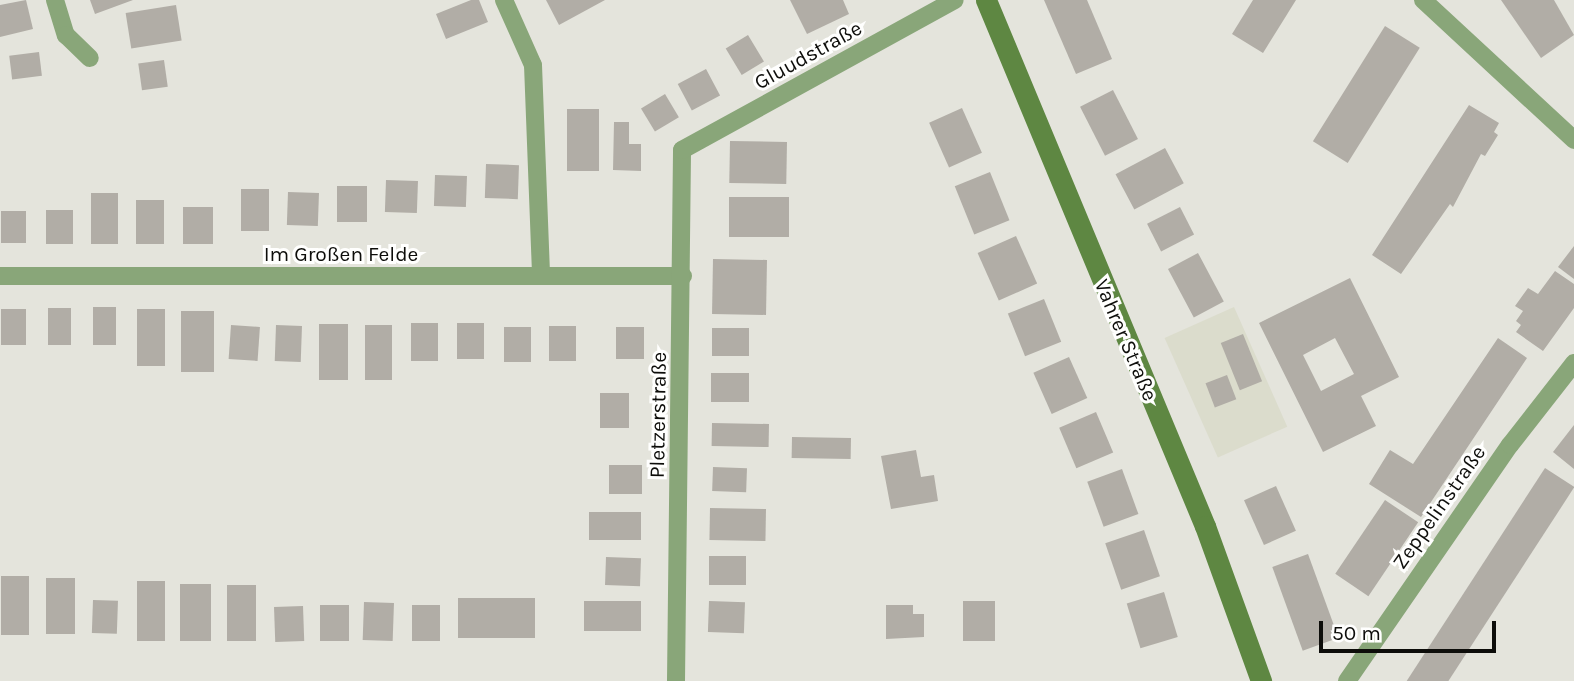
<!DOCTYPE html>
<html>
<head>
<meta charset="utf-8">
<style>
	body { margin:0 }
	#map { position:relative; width:1574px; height:681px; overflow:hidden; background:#e4e4dc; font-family:Karla,sans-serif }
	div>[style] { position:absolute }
	.built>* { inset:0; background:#dbdccc; transform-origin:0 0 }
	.building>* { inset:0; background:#b1ada6; transform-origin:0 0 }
	.street>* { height:18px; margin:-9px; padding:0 9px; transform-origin:9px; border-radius:9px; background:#89a679 }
	.secondary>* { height:21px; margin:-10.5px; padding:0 10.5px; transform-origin:10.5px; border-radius:10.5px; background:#5e8742 }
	span { translate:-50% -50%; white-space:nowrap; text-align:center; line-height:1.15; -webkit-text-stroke:6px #fffffe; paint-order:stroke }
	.street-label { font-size:21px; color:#0d0d0a }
	.scale { position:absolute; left:1319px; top:621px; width:177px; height:32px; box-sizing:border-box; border:4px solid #0d0d0a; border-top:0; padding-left:9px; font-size:21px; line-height:24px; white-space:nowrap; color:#0d0d0a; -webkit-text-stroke:5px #fffffe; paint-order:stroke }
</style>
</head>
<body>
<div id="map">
	<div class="built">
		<i style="left:1234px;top:307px;width:131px;height:76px;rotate:66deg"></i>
	</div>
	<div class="building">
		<i style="clip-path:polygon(26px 0,33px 29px,0 37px,0 5px)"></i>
		<i style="clip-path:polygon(90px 0,133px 0,95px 14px)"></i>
		<i style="clip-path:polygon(471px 0,479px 0,488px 22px,446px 39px,436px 14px)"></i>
		<i style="clip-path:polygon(546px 0,605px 0,559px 25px)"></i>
		<i style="clip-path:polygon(790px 0,843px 0,849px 14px,807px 34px)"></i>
		<i style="clip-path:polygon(1044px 0,1087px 0,1112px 59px,1076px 74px)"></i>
		<i style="clip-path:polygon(1253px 0,1296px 0,1263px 53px,1232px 34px)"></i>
		<i style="clip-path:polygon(1501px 0,1554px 0,1574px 35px,1541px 58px)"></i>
		<i style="left:176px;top:5px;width:36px;height:51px;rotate:81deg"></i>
		<i style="left:1385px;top:26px;width:41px;height:136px;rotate:32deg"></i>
		<i style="left:748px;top:35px;width:31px;height:26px;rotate:59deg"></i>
		<i style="left:39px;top:52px;width:24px;height:30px;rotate:83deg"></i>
		<i style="left:164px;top:60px;width:27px;height:26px;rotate:82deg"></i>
		<i style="left:706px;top:69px;width:30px;height:32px;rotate:62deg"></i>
		<i style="left:1113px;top:90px;width:55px;height:37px;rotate:63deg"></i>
		<i style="left:665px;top:94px;width:27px;height:28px;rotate:59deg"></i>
		<i style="clip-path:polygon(1469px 105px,1499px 123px,1494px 132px,1498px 135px,1485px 156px,1481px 154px,1453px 207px,1450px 204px,1401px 274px,1372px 255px)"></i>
		<i style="left:962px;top:108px;width:49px;height:36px;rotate:66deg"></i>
		<i style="left:567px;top:109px;width:32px;height:62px"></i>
		<i style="clip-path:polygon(614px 122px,629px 122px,629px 144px,641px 144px,641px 171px,613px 170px)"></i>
		<i style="left:730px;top:141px;width:57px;height:42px;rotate:1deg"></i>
		<i style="left:1165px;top:148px;width:40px;height:56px;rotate:62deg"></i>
		<i style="left:486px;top:164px;width:33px;height:34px;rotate:2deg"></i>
		<i style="left:990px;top:172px;width:52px;height:38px;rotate:68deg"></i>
		<i style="left:435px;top:175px;width:32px;height:31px;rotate:2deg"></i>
		<i style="left:386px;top:180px;width:32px;height:32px;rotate:2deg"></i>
		<i style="left:337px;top:186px;width:30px;height:36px"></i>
		<i style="left:241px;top:189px;width:28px;height:42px"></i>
		<i style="left:288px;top:192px;width:31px;height:33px;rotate:2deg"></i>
		<i style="left:91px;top:193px;width:27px;height:51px"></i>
		<i style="left:729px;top:197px;width:60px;height:40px"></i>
		<i style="left:136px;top:200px;width:28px;height:44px"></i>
		<i style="left:183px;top:207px;width:30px;height:37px"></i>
		<i style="left:1180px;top:207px;width:31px;height:37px;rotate:63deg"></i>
		<i style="left:46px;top:210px;width:27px;height:34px"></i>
		<i style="left:1px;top:211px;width:25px;height:32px"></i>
		<i style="left:1016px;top:236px;width:52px;height:42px;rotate:66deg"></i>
		<i style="clip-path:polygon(1574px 246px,1574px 279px,1558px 267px)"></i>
		<i style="left:1198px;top:253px;width:55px;height:34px;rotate:62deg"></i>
		<i style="left:713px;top:259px;width:54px;height:55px;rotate:1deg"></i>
		<i style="clip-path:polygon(1555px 271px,1574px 284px,1574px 308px,1543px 351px,1516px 332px,1521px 325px,1516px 321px,1523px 311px,1515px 306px,1528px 288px,1538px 294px)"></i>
		<i style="clip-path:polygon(evenodd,1350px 278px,1399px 377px,1361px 396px,1376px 426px,1323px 452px,1259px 323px,1350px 278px,1335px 338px,1354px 374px,1321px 391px,1303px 355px,1335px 338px)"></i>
		<i style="left:1044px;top:299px;width:46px;height:39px;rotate:68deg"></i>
		<i style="left:93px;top:307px;width:23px;height:38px"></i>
		<i style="left:48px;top:308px;width:23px;height:37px"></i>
		<i style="left:1px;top:309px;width:25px;height:36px"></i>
		<i style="left:137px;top:309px;width:28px;height:57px"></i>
		<i style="left:181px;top:311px;width:33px;height:61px"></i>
		<i style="left:411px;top:323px;width:27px;height:38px"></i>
		<i style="left:457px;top:323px;width:27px;height:36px"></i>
		<i style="left:319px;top:324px;width:29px;height:56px"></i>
		<i style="left:231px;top:325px;width:29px;height:34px;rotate:4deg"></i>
		<i style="left:276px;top:325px;width:26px;height:36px;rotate:2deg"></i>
		<i style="left:365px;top:325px;width:27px;height:55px"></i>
		<i style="left:549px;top:326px;width:27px;height:35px"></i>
		<i style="left:504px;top:327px;width:27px;height:35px"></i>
		<i style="left:616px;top:327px;width:28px;height:32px"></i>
		<i style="left:712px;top:328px;width:37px;height:28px"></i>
		<i style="left:1243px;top:334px;width:51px;height:24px;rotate:68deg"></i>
		<i style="clip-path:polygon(1498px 338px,1527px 358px,1421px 517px,1369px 484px,1390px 450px,1413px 464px)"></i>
		<i style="left:1069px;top:357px;width:45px;height:39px;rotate:66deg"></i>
		<i style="left:711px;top:373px;width:38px;height:29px"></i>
		<i style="left:1227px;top:375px;width:26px;height:23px;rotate:69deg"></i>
		<i style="left:600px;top:393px;width:29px;height:35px"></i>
		<i style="left:1096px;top:412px;width:44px;height:40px;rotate:67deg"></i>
		<i style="left:712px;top:423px;width:57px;height:23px;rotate:1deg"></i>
		<i style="clip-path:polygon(1574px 425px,1574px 469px,1553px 452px)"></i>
		<i style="left:792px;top:437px;width:59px;height:21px;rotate:1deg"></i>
		<i style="clip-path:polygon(916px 450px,921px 477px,934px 475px,938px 501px,891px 509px,881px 456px)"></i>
		<i style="left:609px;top:465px;width:33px;height:29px"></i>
		<i style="left:713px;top:467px;width:34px;height:24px;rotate:2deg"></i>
		<i style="left:1545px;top:468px;width:35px;height:260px;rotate:33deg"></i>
		<i style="left:1122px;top:469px;width:48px;height:37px;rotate:70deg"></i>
		<i style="left:1276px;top:486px;width:49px;height:35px;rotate:66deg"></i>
		<i style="left:1385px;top:500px;width:40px;height:89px;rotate:34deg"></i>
		<i style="left:710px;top:508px;width:56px;height:32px;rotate:1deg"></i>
		<i style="left:589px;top:512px;width:52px;height:28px"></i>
		<i style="left:1144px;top:530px;width:49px;height:41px;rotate:71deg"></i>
		<i style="left:1308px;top:554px;width:89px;height:38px;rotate:70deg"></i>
		<i style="left:709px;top:556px;width:37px;height:29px"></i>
		<i style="left:606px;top:557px;width:35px;height:28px;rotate:2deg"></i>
		<i style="left:1px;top:576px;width:28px;height:59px"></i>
		<i style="left:46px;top:578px;width:29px;height:56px"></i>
		<i style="left:137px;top:581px;width:28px;height:60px"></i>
		<i style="left:180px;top:584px;width:31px;height:57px"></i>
		<i style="left:227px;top:585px;width:29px;height:56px"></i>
		<i style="left:1164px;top:592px;width:47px;height:39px;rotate:73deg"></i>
		<i style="left:458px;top:598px;width:77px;height:40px"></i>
		<i style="left:93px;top:600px;width:25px;height:33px;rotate:2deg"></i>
		<i style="left:584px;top:601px;width:57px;height:30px"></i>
		<i style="left:709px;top:601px;width:36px;height:31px;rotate:2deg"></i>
		<i style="left:995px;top:601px;width:40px;height:32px;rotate:90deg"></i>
		<i style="left:364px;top:602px;width:30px;height:38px;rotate:2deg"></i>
		<i style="left:349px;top:605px;width:36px;height:29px;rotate:90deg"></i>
		<i style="left:412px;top:605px;width:28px;height:36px"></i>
		<i style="clip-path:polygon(886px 605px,913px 605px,913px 614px,924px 614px,924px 637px,886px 639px)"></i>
		<i style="left:303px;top:606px;width:35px;height:29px;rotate:88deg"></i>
	</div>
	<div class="street">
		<i style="left:55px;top:0;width:37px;rotate:73deg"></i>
		<i style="left:66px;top:35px;width:33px;rotate:44deg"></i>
		<i style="left:504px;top:0;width:71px;rotate:66deg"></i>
		<i style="left:533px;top:65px;width:211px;rotate:87.8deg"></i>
		<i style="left:1423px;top:0;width:206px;rotate:42.8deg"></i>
		<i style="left:0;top:276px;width:683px"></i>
		<i style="left:676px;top:681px;width:531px;rotate:-89.35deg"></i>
		<i style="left:682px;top:150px;width:311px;rotate:-28.8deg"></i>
		<i style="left:1347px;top:681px;width:287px;rotate:-55.4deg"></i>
		<i style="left:1510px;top:445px;width:104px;rotate:-52deg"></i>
	</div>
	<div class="secondary">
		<i style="left:986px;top:0;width:570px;rotate:67.4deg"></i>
		<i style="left:1205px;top:526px;width:165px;rotate:70.1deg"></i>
	</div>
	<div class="street-label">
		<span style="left:808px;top:55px;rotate:-29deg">Gluudstraße</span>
		<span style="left:341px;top:254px">Im Großen Felde</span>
		<span style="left:1126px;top:340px;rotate:67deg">Vahrer Straße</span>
		<span style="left:658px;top:415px;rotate:-89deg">Pletzerstraße</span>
		<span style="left:1439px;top:507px;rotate:-55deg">Zeppelinstraße</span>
	</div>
	<div class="scale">50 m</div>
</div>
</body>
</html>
